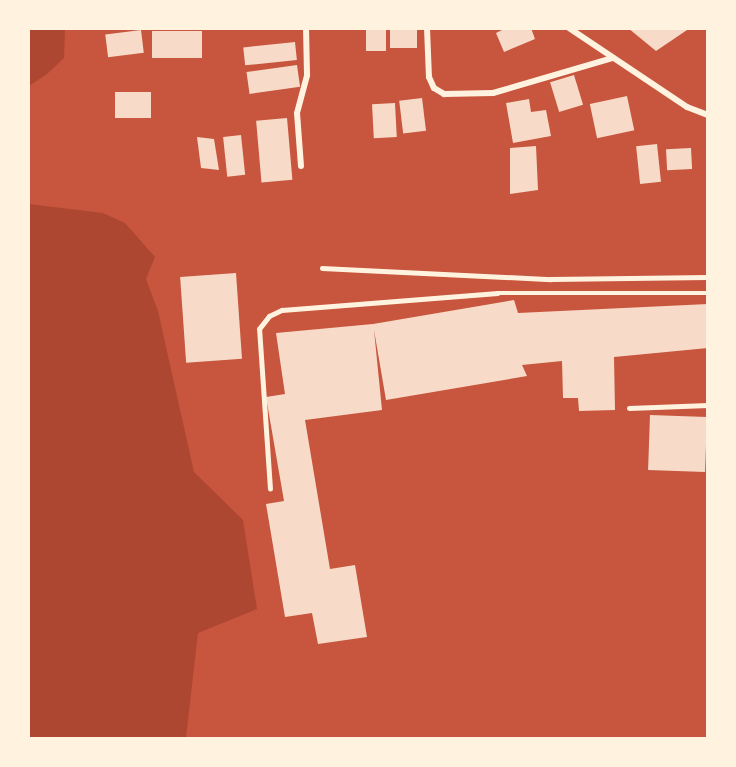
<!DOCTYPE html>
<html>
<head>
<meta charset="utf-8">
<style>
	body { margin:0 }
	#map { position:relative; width:736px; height:767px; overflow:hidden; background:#c8553d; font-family:"Space Grotesk",sans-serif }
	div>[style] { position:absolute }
	.green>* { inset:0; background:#ae4732 }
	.building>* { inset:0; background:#f7dbc8; transform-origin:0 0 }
	.service>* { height:4.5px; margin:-2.25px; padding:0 2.25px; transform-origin:2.25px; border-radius:2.25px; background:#fff3e0 }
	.minor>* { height:6px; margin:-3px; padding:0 3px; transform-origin:3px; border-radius:3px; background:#fff3e0 }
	span { translate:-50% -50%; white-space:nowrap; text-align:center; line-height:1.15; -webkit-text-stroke:6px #fff3e0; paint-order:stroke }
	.frame { position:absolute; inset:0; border:30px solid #fff3e0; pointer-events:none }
</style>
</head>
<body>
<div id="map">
	<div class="green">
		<i style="clip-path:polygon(29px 28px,65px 29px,64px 58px,47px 74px,29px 86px)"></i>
		<i style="clip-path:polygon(29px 204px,103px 213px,125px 223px,155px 257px,146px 279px,158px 311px,194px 472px,243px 520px,257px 609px,198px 633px,186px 738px,29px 738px)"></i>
	</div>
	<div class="building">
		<i style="left:366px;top:28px;width:20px;height:23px"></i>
		<i style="left:390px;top:28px;width:27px;height:20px"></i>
		<i style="clip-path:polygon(506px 28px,531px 28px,535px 39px,504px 52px,496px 33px)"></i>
		<i style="clip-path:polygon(628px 28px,690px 28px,656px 51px)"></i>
		<i style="left:141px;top:30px;width:23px;height:36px;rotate:83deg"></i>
		<i style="left:152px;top:31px;width:50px;height:27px"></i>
		<i style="left:295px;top:42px;width:18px;height:52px;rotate:84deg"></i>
		<i style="left:297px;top:65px;width:22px;height:51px;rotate:82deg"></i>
		<i style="left:574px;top:75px;width:31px;height:25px;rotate:73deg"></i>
		<i style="left:115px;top:92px;width:36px;height:26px"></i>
		<i style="left:627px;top:96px;width:35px;height:38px;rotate:78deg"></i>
		<i style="left:422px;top:98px;width:33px;height:23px;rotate:83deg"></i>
		<i style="clip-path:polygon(529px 99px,531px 112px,546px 110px,551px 136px,513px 143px,506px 103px)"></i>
		<i style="left:395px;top:103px;width:34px;height:23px;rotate:87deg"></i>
		<i style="left:287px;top:118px;width:62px;height:31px;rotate:85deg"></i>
		<i style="left:241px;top:135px;width:40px;height:18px;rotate:84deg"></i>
		<i style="clip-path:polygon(197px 137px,214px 139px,219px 170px,201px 168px)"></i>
		<i style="left:657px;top:144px;width:38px;height:21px;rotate:84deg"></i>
		<i style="clip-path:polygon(536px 146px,538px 190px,510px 194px,510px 148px)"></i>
		<i style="left:691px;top:148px;width:21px;height:25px;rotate:87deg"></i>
		<i style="left:236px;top:273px;width:86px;height:56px;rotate:86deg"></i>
		<i style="clip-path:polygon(514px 300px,518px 313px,708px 304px,708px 348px,614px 357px,615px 410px,579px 411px,578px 398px,563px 398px,562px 361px,522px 365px,527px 376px,386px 400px,374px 330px,382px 410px,305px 420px,330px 569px,355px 565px,367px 637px,318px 644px,312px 613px,285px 617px,266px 504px,284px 501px,266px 397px,285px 394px,276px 333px,373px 324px)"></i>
		<i style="left:650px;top:415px;width:57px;height:55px;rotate:2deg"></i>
	</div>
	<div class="service">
		<i style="left:322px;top:268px;width:229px;rotate:2.8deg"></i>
		<i style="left:551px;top:279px;width:157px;rotate:-0.7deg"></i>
		<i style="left:629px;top:408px;width:79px;rotate:-2.2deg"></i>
		<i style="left:270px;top:489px;width:160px;rotate:-93.9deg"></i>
		<i style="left:259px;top:329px;width:16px;rotate:-52deg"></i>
		<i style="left:269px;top:316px;width:14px;rotate:-25deg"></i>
		<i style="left:282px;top:310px;width:216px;rotate:-4.5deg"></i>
		<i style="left:497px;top:293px;width:211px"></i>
	</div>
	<div class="minor">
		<i style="left:427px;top:28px;width:49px;rotate:87.7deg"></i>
		<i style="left:429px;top:77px;width:12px;rotate:66deg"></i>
		<i style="left:434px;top:88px;width:12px;rotate:31deg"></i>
		<i style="left:444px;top:94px;width:49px;rotate:-1.2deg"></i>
		<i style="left:493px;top:93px;width:125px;rotate:-16.3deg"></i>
		<i style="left:569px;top:28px;width:142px;rotate:33.8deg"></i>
		<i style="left:687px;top:107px;width:22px;rotate:21deg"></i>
		<i style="left:301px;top:166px;width:53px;rotate:-94.3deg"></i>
		<i style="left:297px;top:113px;width:39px;rotate:-75deg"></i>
		<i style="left:307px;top:75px;width:47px;rotate:-91.2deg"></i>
	</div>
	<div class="frame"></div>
</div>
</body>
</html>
